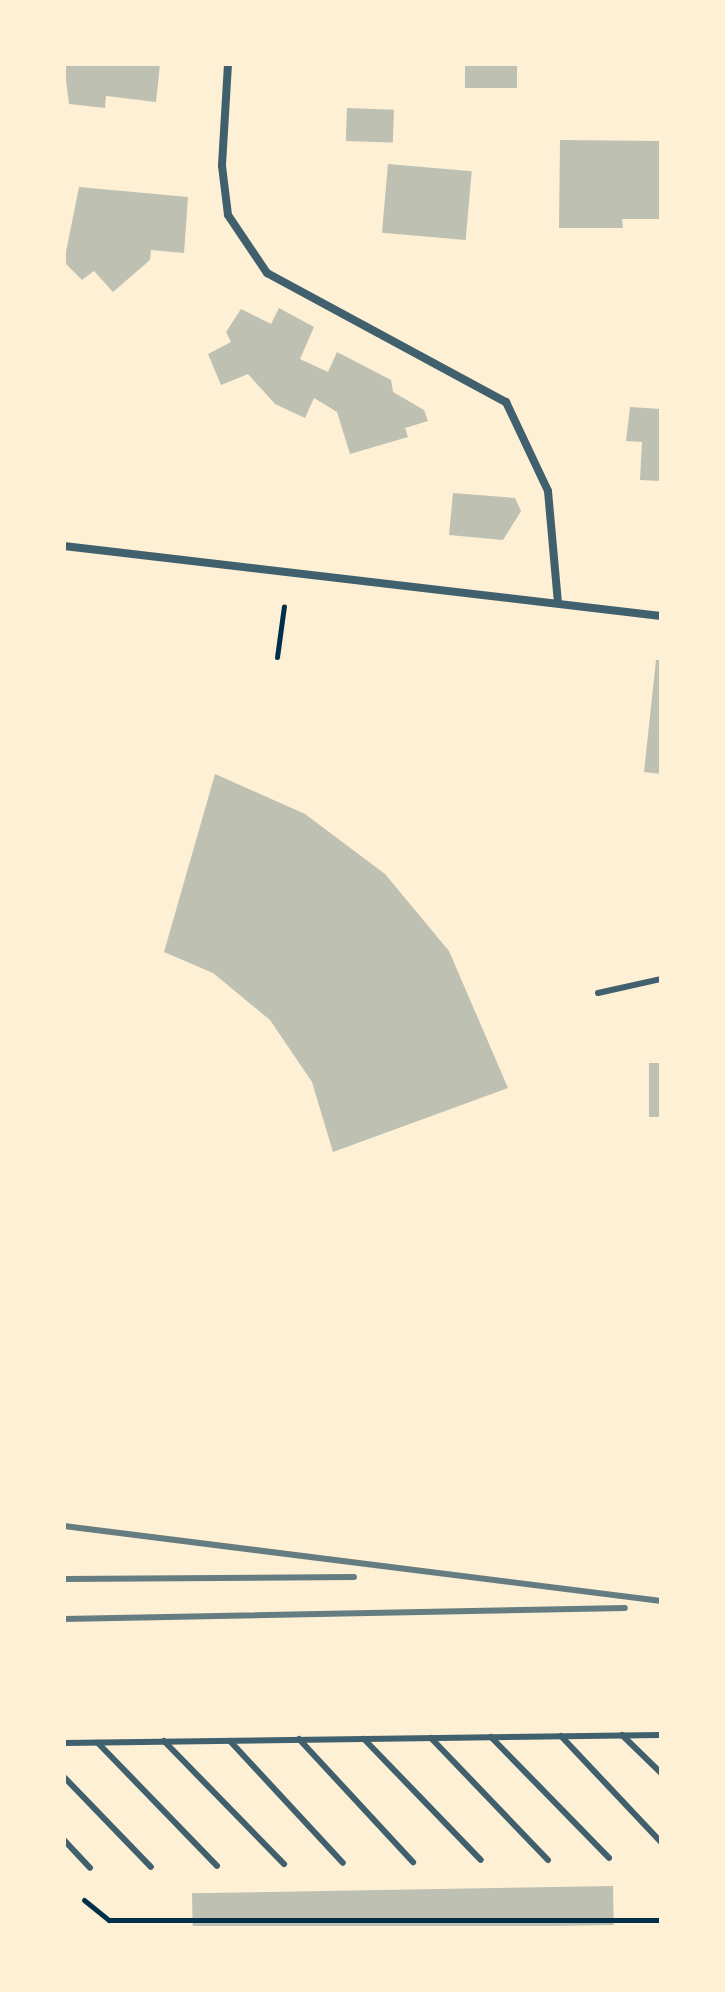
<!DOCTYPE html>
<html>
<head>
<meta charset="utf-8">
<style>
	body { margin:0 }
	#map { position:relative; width:725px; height:1992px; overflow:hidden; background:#fdf0d5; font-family:Raleway,sans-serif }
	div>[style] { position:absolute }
	.building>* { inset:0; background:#bec0b2; transform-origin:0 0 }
	.path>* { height:5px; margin:-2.5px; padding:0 2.5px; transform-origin:2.5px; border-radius:2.5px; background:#003049 }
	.service>* { height:6px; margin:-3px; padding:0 3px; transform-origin:3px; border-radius:3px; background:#3f606c }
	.minor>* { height:8px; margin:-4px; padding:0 4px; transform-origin:4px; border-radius:4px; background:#3f606c }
	.rail>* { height:6px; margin:-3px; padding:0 3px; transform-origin:3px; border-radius:3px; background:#657d81 }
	span { translate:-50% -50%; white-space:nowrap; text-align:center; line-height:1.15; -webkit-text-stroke:7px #fdf0d5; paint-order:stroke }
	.frame { position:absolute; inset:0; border:66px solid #fdf0d5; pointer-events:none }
</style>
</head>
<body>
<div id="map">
	<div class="building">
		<i style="clip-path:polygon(64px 64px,160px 64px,156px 102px,106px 96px,105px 108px,69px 104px)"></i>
		<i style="left:465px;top:64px;width:52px;height:24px"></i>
		<i style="left:347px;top:108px;width:47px;height:33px;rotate:2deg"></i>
		<i style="clip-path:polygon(560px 140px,661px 141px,659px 219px,622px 219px,623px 228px,559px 228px)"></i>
		<i style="left:388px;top:164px;width:84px;height:69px;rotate:5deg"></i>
		<i style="clip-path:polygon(79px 187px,188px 197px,184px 253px,151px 250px,150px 260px,113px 292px,94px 271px,82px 280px,64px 262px)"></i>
		<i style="clip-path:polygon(279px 308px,314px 327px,300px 359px,328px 372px,337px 352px,391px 380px,393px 392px,424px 410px,428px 421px,405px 428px,408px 437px,350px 454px,337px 412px,314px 398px,305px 418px,275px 404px,248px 374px,221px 385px,208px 354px,231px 342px,226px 332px,241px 309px,271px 324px)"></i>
		<i style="clip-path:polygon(630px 407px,661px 409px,661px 481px,640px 480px,642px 442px,626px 441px)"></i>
		<i style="clip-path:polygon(453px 493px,515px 498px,521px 511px,503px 540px,449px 535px)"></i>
		<i style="clip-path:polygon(656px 660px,661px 660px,661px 774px,644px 772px)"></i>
		<i style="clip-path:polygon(215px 774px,305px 814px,385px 874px,449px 951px,508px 1088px,333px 1152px,312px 1082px,270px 1020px,213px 973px,164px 952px)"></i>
		<i style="left:649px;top:1063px;width:12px;height:54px"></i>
		<i style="left:613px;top:1886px;width:39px;height:421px;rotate:89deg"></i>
	</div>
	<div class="path">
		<i style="left:277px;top:657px;width:51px;rotate:-82.2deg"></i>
		<i style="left:84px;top:1900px;width:32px;rotate:39deg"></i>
		<i style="left:109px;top:1920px;width:552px"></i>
	</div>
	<div class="service">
		<i style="left:598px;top:993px;width:65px;rotate:-12.5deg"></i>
		<i style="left:622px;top:1735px;width:54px;rotate:44.3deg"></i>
		<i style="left:561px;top:1736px;width:146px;rotate:46.7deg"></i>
		<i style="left:491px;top:1737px;width:169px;rotate:45.7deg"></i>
		<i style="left:431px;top:1738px;width:169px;rotate:46.2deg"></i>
		<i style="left:299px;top:1739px;width:168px;rotate:47.2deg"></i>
		<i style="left:364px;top:1739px;width:168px;rotate:46deg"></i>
		<i style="left:164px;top:1741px;width:172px;rotate:45.7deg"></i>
		<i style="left:230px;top:1741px;width:166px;rotate:47.2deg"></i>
		<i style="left:64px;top:1743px;width:597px;rotate:-0.77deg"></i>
		<i style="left:98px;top:1743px;width:171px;rotate:45.9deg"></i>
		<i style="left:64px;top:1777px;width:125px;rotate:46deg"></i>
		<i style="left:64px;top:1840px;width:38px;rotate:47deg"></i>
	</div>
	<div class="minor">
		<i style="left:228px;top:64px;width:102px;rotate:93.4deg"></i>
		<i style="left:222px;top:166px;width:49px;rotate:83deg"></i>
		<i style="left:228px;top:215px;width:70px;rotate:56.1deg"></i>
		<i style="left:267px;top:273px;width:272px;rotate:28.4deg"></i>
		<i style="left:506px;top:402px;width:98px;rotate:64.7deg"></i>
		<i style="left:548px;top:491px;width:111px;rotate:84.9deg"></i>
		<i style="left:64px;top:546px;width:601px;rotate:6.69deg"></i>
	</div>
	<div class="rail">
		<i style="left:64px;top:1526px;width:602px;rotate:7.16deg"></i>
		<i style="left:64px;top:1579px;width:290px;rotate:-0.4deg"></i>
		<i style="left:64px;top:1619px;width:561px;rotate:-1.12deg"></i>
	</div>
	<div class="frame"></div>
</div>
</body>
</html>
